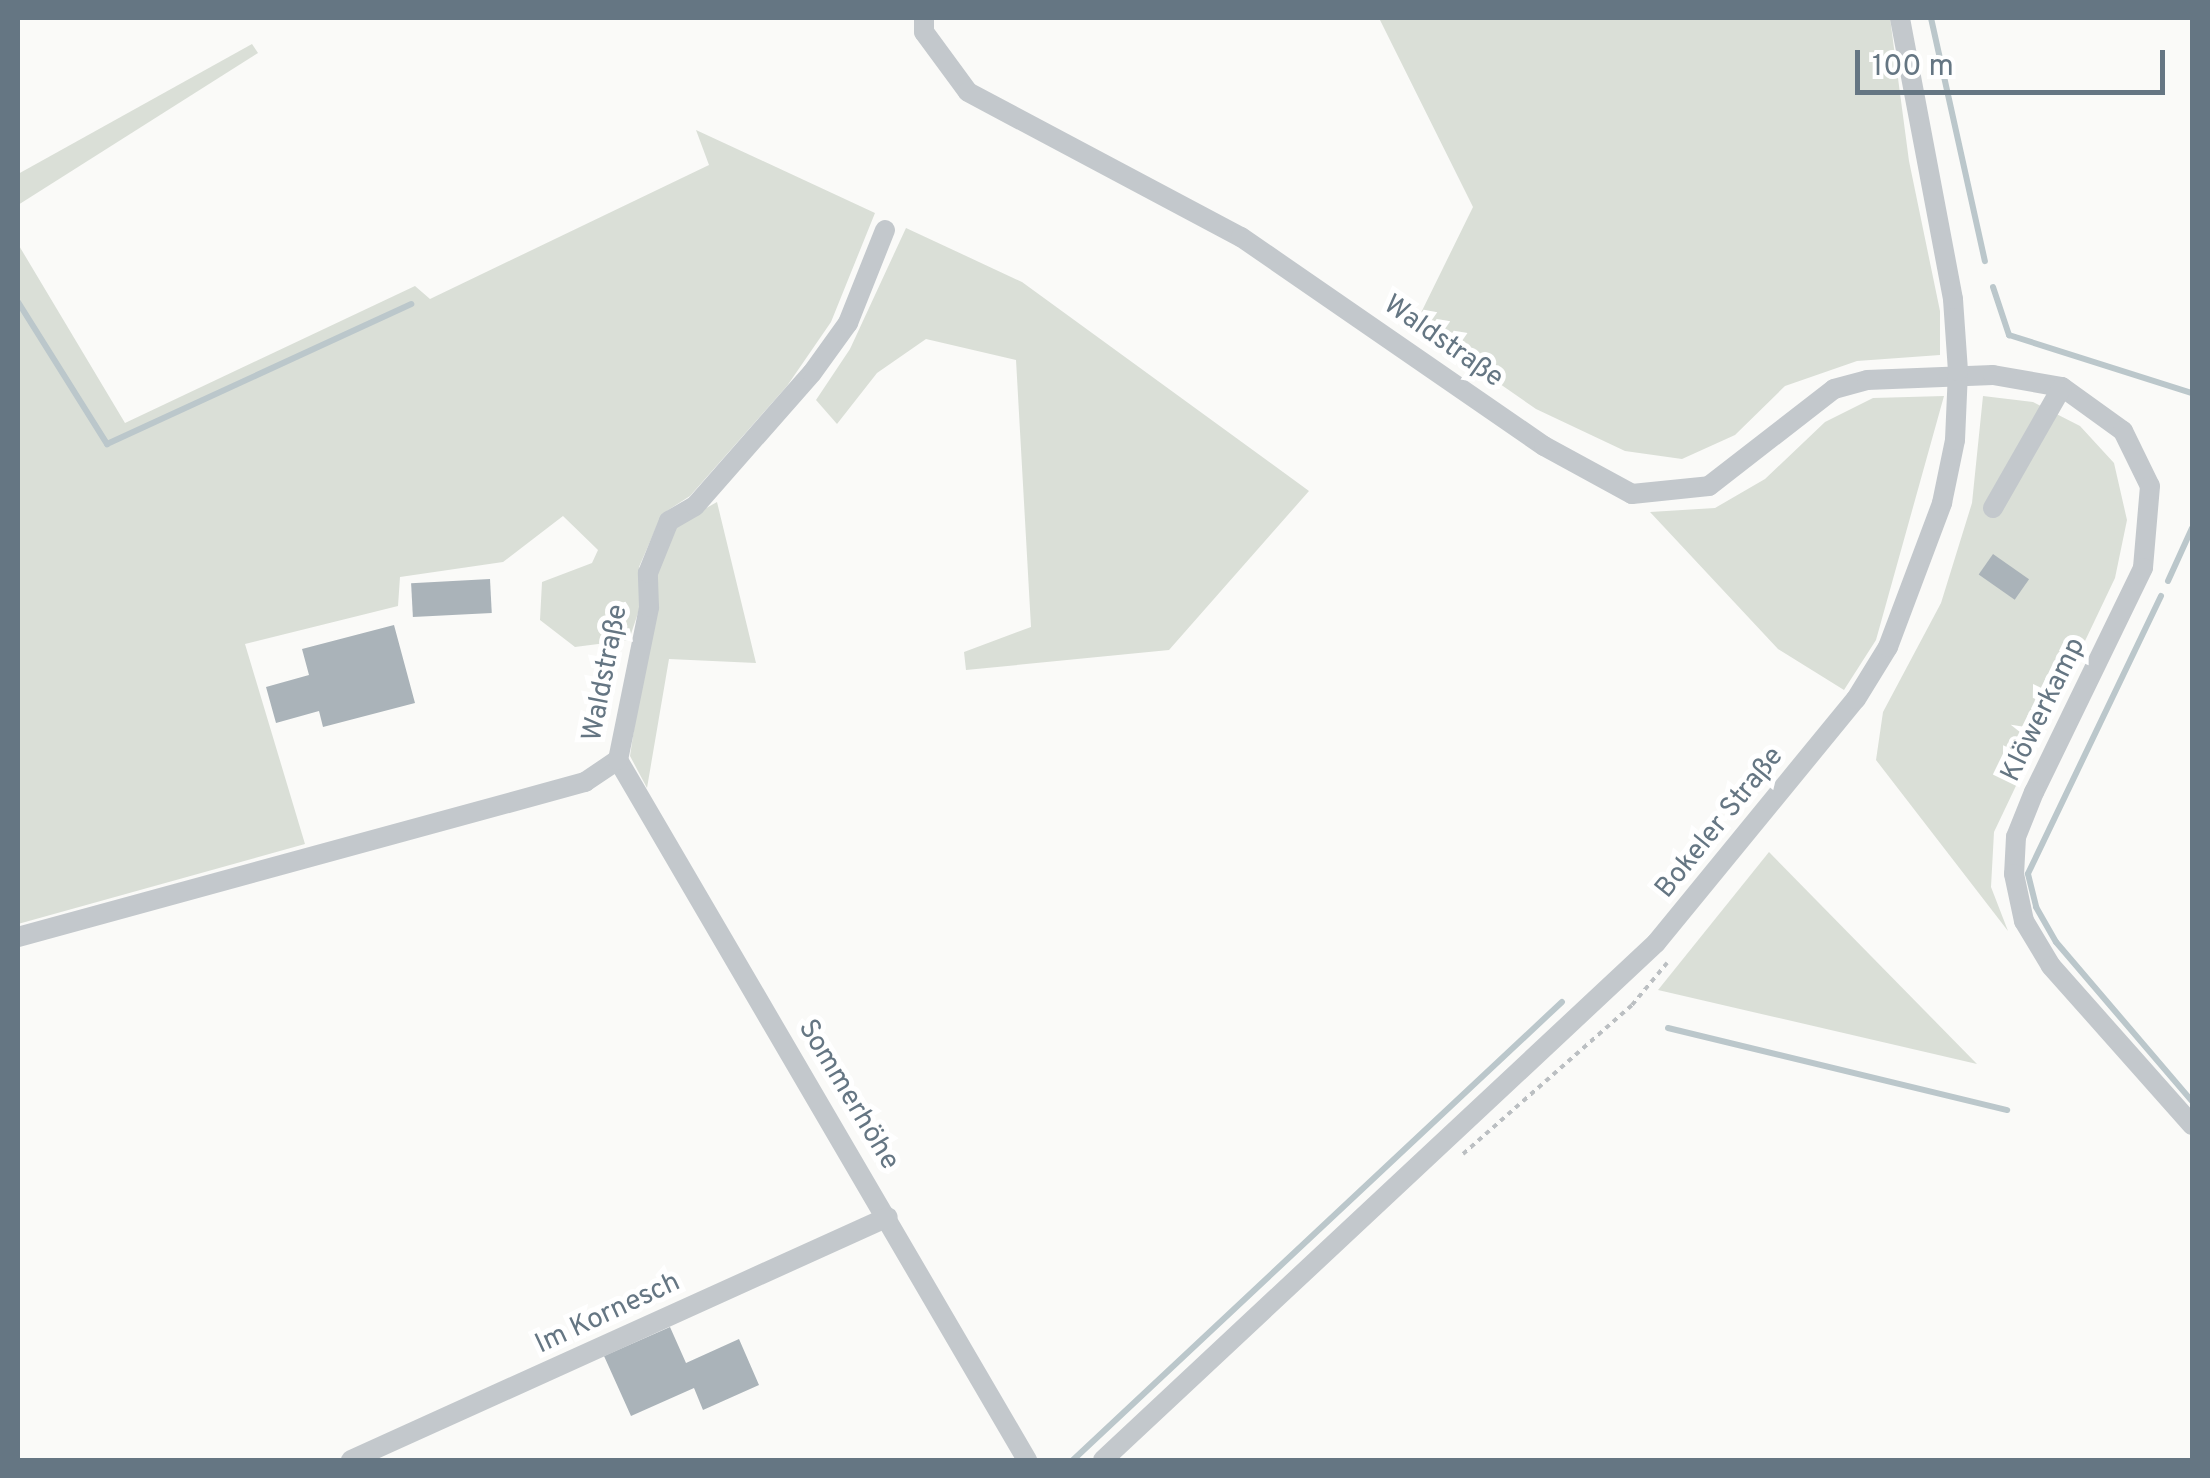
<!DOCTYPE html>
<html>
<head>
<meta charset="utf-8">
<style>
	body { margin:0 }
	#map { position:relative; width:2210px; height:1478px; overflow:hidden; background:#fafaf8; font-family:Overpass,sans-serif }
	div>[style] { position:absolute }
	.green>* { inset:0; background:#dadfd7 }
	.stream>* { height:6px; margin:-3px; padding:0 3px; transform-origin:3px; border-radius:3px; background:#bbc7cb }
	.building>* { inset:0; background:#aab3b9; transform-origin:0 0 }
	.path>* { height:4px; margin-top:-2px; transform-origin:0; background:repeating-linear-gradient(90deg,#bbbfc2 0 5px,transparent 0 10px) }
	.minor>* { height:20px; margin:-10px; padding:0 10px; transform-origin:10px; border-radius:10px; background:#c3c8cc }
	span { translate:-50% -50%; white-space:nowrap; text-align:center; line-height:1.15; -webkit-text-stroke:10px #fff; paint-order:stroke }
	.street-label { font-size:28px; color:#657683 }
	.frame { position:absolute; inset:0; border:20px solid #657683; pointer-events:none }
	.scale { position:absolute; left:1855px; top:50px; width:310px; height:45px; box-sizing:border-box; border:5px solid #657683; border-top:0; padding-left:12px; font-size:30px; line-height:35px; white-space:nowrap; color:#657683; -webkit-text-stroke:8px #fff; paint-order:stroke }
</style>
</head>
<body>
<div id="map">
	<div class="green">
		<i style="clip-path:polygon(1379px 18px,1890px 18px,1909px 161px,1940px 311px,1940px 355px,1857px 361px,1785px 386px,1735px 435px,1682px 459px,1625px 451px,1536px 409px,1415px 325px,1473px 207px)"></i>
		<i style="clip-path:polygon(252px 44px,258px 53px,18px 205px,18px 174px)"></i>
		<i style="clip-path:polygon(696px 130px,875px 213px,831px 322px,787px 386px,690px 496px,662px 514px,639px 567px,641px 604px,629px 640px,575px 647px,540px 620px,542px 582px,592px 563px,598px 550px,563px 516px,503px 562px,400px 577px,398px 606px,245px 644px,305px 844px,18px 924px,18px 244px,125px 423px,415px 286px,430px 299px,709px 165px)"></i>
		<i style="clip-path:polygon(906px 228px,1022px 282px,1309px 491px,1169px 650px,966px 670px,964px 652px,1031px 627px,1016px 360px,926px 339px,877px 373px,837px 424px,816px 400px,850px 349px)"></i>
		<i style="clip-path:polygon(1944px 396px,1876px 640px,1844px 690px,1778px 649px,1650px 512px,1715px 508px,1765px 479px,1825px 422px,1873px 398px)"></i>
		<i style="clip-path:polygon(1983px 396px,2033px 402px,2080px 426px,2114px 463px,2127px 520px,2115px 578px,1994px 832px,1991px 887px,2008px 931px,1876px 760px,1883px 712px,1941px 603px,1972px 503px)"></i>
		<i style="clip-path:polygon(717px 502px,756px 663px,669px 659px,647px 788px,630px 756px,657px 574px,676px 525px)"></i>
		<i style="clip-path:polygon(1769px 852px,1977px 1064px,1658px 990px)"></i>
	</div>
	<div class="stream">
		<i style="left:1931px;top:18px;width:249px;rotate:77.5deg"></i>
		<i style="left:1993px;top:287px;width:51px;rotate:71.6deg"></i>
		<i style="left:2009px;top:335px;width:192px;rotate:17.6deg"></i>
		<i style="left:18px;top:302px;width:168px;rotate:57.9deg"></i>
		<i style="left:107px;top:444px;width:335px;rotate:-24.7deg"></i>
		<i style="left:2168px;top:581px;width:58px;rotate:-65.6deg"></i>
		<i style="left:2161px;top:596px;width:308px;rotate:115.6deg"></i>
		<i style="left:2028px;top:874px;width:34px;rotate:76deg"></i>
		<i style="left:2036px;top:907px;width:40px;rotate:60.3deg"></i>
		<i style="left:2056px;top:942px;width:209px;rotate:49.5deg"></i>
		<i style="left:1668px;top:1028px;width:349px;rotate:13.6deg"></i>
		<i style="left:1073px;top:1460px;width:670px;rotate:-43.13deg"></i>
	</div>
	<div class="building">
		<i style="left:1993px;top:554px;width:44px;height:25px;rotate:35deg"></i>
		<i style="left:490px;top:579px;width:34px;height:79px;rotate:87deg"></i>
		<i style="clip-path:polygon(394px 625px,415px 703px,323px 727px,319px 711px,276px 723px,266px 687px,309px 675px,302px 649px)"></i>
		<i style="clip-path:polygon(670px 1327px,686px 1363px,739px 1339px,759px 1385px,703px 1410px,694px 1388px,631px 1416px,604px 1356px)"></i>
	</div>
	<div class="path">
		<i style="left:1463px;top:1154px;width:225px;rotate:-41.4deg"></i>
		<i style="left:1632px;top:1005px;width:55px;rotate:-50.2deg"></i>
	</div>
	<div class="minor">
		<i style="left:924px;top:18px;width:14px;rotate:90deg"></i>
		<i style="left:924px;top:32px;width:74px;rotate:53.7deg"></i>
		<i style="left:968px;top:92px;width:309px;rotate:28deg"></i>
		<i style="left:1241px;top:237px;width:368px;rotate:34.6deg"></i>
		<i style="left:1544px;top:446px;width:100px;rotate:28.6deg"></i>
		<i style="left:1632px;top:494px;width:77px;rotate:-5.9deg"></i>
		<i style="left:1709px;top:486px;width:158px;rotate:-37.8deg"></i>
		<i style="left:1834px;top:389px;width:34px;rotate:-15deg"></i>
		<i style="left:1867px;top:380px;width:126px;rotate:-2.3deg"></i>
		<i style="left:1993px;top:375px;width:70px;rotate:9.9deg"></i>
		<i style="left:2062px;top:387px;width:75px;rotate:35.8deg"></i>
		<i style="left:2123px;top:431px;width:61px;rotate:63.9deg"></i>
		<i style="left:2150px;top:486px;width:82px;rotate:94.9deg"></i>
		<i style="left:2143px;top:568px;width:249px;rotate:115.9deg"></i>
		<i style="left:2034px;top:792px;width:48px;rotate:111.8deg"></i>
		<i style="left:2016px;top:837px;width:37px;rotate:93deg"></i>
		<i style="left:2014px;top:874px;width:48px;rotate:78deg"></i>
		<i style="left:2024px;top:921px;width:52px;rotate:59deg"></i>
		<i style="left:2051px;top:966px;width:213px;rotate:48.4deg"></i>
		<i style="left:1993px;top:508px;width:139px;rotate:-60.3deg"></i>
		<i style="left:618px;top:760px;width:811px;rotate:59.7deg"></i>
		<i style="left:18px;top:937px;width:588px;rotate:-15.29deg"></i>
		<i style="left:585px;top:782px;width:40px;rotate:-34deg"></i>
		<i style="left:618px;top:760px;width:156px;rotate:-78.5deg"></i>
		<i style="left:649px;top:607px;width:34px;rotate:-92deg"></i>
		<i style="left:648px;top:573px;width:56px;rotate:-68deg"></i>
		<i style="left:669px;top:521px;width:30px;rotate:-30deg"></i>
		<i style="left:695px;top:506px;width:177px;rotate:-48.7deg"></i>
		<i style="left:812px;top:373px;width:62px;rotate:-54.2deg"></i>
		<i style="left:848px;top:323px;width:100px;rotate:-68.3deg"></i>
		<i style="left:351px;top:1460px;width:589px;rotate:-24.35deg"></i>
		<i style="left:1103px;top:1460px;width:757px;rotate:-43.07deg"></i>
		<i style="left:1656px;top:943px;width:315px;rotate:-50.7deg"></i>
		<i style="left:1856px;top:699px;width:61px;rotate:-58.4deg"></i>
		<i style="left:1888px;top:647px;width:154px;rotate:-69.4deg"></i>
		<i style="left:1942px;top:503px;width:64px;rotate:-78.3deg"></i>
		<i style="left:1955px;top:440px;width:69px;rotate:-87.5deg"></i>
		<i style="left:1958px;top:371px;width:72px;rotate:-94deg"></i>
		<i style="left:1953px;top:299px;width:286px;rotate:-100.7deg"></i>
	</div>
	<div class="street-label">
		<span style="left:1443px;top:342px;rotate:35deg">Waldstraße</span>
		<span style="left:606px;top:673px;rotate:-79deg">Waldstraße</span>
		<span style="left:2044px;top:710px;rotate:-64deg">Klöwerkamp</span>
		<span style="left:1720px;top:823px;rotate:-51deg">Bokeler Straße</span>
		<span style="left:848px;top:1095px;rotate:59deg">Sommerhöhe</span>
		<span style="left:608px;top:1314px;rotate:-25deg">Im Kornesch</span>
	</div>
	<div class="frame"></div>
	<div class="scale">100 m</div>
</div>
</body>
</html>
